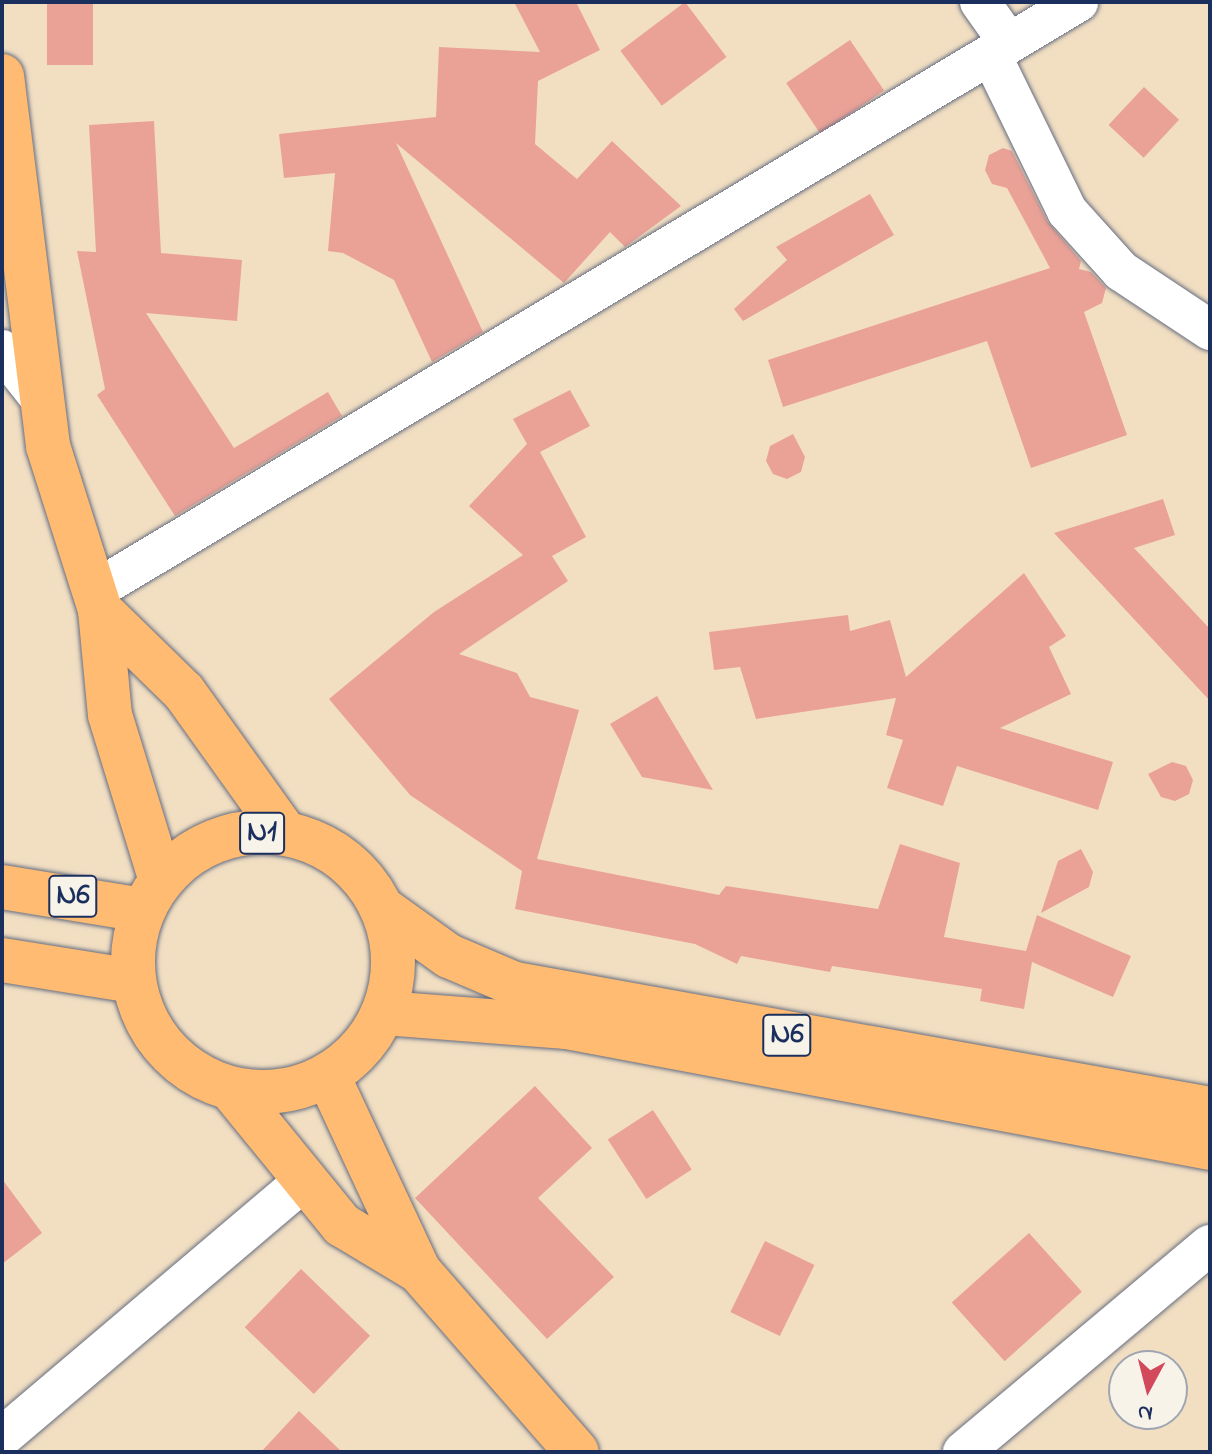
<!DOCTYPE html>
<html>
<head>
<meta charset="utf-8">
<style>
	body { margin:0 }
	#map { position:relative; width:1212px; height:1454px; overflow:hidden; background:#f2dfc2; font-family:"Indie Flower",sans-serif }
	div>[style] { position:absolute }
	.building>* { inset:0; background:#eaa297; transform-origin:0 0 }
	.roads { filter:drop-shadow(0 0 2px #666d81) drop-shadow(0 0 2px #666d81) }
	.minor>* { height:40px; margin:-20px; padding:0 20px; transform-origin:20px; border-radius:20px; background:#fff }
	.trunk>* { height:44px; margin:-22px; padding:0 22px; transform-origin:22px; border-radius:22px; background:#ffbb71 }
	.trunk>.ring { margin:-22px; padding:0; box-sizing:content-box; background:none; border:44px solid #ffbb71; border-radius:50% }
	span { translate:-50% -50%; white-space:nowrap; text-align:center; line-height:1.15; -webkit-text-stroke:7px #f7f3e8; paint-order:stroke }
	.shield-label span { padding:2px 6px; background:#f7f3e8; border:2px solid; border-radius:6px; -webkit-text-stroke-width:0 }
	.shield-label { font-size:30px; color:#1b2f5e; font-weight:700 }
	.frame { position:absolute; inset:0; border:4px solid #1b2f5e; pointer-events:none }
	.north { position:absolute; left:1108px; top:1350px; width:80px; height:80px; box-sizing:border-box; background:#f7f3e8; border:2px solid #9fa5b1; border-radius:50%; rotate:187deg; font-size:22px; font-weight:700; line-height:32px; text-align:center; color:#1b2f5e }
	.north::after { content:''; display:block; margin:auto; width:28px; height:36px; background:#d1495b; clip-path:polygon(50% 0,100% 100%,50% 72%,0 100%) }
</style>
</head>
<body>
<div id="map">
	<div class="building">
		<i style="left:47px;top:2px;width:46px;height:63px"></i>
		<i style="clip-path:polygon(514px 2px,576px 2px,600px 50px,538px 81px,535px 144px,577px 179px,612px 141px,681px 206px,625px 247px,610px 232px,564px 283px,396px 143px,483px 332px,432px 362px,394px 280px,343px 253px,328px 251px,335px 173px,284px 178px,279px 134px,436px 117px,439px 47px,540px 52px)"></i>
		<i style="left:685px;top:2px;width:69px;height:81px;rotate:53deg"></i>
		<i style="left:850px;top:40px;width:61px;height:77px;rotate:56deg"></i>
		<i style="left:1144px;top:87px;width:48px;height:52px;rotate:43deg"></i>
		<i style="clip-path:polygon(154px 121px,161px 253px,242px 260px,237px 321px,146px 313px,234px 448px,328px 392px,342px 416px,175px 516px,97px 395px,105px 389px,77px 251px,96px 252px,89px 125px)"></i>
		<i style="clip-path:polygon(1003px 148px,1012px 151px,1047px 221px,1081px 261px,1079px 269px,1091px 272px,1106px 288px,1102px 303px,1084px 312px,1127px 435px,1031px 468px,987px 341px,783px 407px,768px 360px,1050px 268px,1007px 188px,992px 184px,985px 170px,989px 155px)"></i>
		<i style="clip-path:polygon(870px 194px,894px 235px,743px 321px,734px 309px,787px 260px,776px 247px)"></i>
		<i style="clip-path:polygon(570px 390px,590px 426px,540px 452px,586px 537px,552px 556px,568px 581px,459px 654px,517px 673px,530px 697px,579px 710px,537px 859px,719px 895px,726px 886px,878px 909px,900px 844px,960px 863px,944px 937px,1026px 951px,1037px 915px,1131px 956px,1113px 997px,1032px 962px,1024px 1009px,980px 1001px,982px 989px,832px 966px,830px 972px,741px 956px,737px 964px,695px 944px,515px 909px,522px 871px,410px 795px,329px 699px,434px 612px,523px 555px,469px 506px,527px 444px,513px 419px)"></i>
		<i style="clip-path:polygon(793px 434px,805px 457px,801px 472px,787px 479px,773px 474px,766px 461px,770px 446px)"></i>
		<i style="clip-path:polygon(1163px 499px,1175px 535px,1134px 548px,1210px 629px,1210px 701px,1054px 533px)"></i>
		<i style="clip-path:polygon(1024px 573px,1066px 636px,1049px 647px,1071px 694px,1000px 728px,1113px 762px,1098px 810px,957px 766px,943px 806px,887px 788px,903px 740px,886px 735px,896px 698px,756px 719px,740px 667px,714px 670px,709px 632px,848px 615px,850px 631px,890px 620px,906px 677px)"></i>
		<i style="clip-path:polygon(657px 696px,713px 790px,642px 777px,610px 724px)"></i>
		<i style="clip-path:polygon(1172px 762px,1186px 766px,1193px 780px,1189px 794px,1175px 801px,1161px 797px,1148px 774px)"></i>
		<i style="clip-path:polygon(1081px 849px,1093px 872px,1089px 887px,1041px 913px,1058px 861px)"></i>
		<i style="clip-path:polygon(535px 1086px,592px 1148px,538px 1198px,614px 1277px,547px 1339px,415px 1198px)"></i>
		<i style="left:653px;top:1110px;width:71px;height:54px;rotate:57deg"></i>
		<i style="clip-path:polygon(2px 1179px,42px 1233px,2px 1264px)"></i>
		<i style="left:1029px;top:1233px;width:79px;height:104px;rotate:48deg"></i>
		<i style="left:765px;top:1241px;width:55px;height:79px;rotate:26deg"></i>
		<i style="left:301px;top:1269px;width:96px;height:81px;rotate:44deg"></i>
		<i style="clip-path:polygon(299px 1411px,342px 1452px,261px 1452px)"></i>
	</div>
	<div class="roads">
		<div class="minor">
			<i style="left:980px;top:2px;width:50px;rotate:54.7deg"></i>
			<i style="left:991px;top:55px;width:174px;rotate:64deg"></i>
			<i style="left:1067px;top:211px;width:81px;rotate:48deg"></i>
			<i style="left:1121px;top:271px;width:107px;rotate:33.5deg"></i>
			<i style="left:2px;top:350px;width:61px;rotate:51.6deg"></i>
			<i style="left:94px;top:591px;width:1147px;rotate:-30.9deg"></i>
			<i style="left:2px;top:1437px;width:394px;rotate:-40.3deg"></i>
			<i style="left:963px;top:1452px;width:322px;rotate:-40deg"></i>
		</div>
		<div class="trunk">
			<i style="left:2px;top:76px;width:373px;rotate:82.9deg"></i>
			<i style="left:48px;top:446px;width:172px;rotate:72.4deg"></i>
			<i style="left:100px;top:610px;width:105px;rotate:84.6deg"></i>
			<i style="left:110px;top:715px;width:174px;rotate:72.9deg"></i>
			<i style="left:100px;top:610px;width:117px;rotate:44.3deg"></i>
			<i style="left:184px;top:692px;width:173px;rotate:54.4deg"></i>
			<i class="ring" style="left:133px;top:832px;width:216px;height:216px"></i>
			<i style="left:2px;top:887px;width:142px;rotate:9.3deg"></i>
			<i style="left:383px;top:909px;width:81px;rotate:35.5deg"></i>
			<i style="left:449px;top:956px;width:72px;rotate:23deg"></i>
			<i style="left:515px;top:984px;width:706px;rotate:10.2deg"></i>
			<i style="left:2px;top:960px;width:133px;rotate:9.1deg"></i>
			<i style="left:384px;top:1013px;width:183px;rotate:4.4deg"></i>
			<i style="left:566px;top:1027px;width:655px;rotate:10.64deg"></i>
			<i style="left:328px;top:1076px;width:215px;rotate:65deg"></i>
			<i style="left:419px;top:1271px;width:240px;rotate:48.9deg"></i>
			<i style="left:231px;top:1089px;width:176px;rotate:50.8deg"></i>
			<i style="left:342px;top:1225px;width:90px;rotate:30.9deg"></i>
		</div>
	</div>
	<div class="shield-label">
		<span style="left:262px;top:833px">N1</span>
		<span style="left:73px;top:896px">N6</span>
		<span style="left:787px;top:1035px">N6</span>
	</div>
	<div class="frame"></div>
	<div class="north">N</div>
</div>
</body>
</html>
